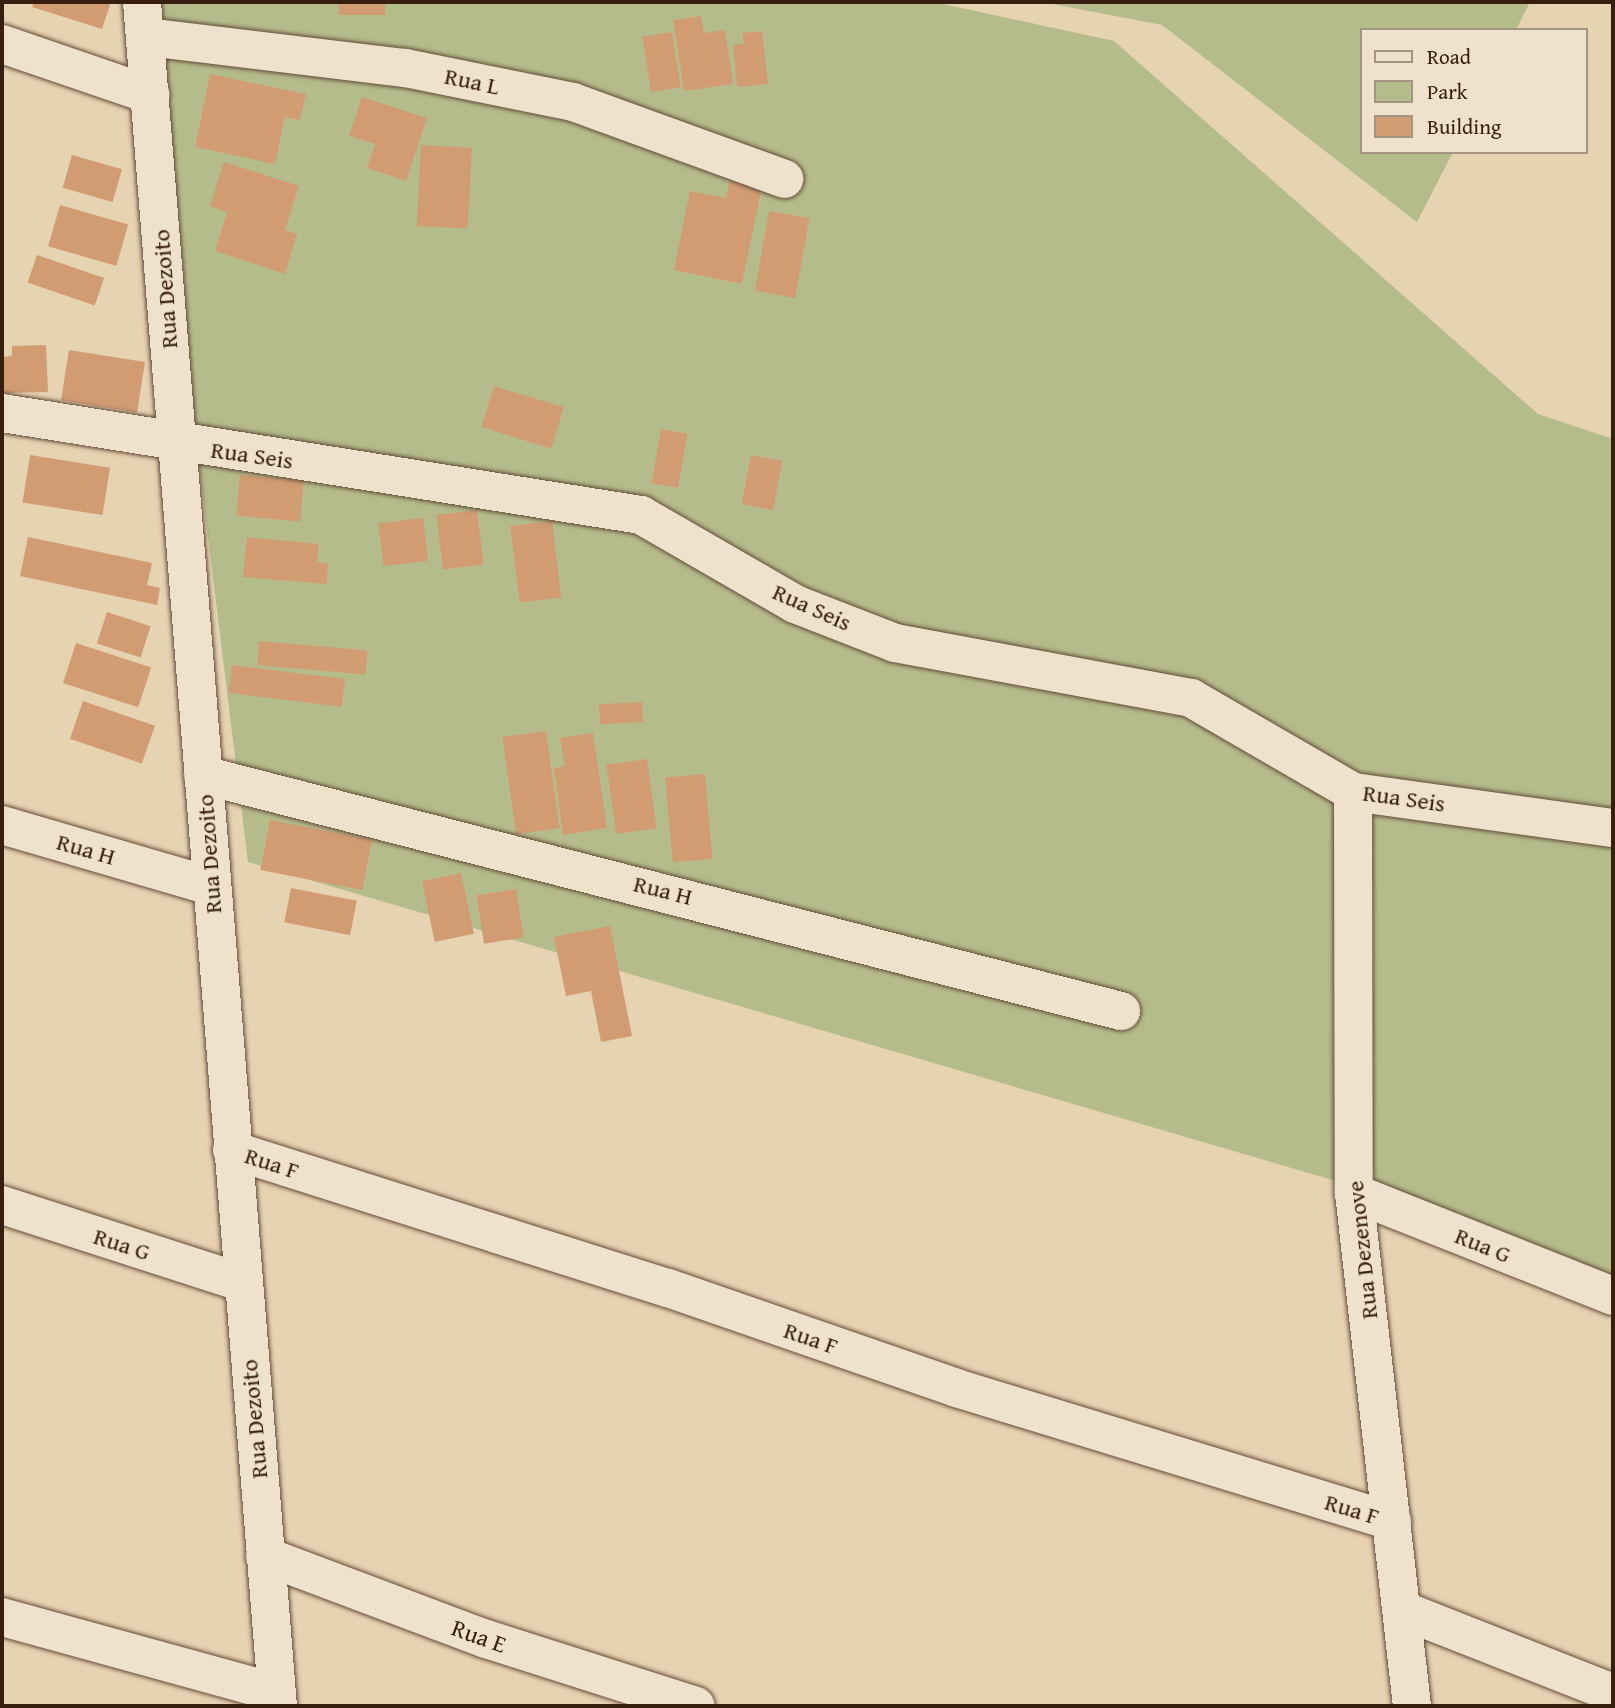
<!DOCTYPE html>
<html>
<head>
<meta charset="utf-8">
<style>
	body { margin:0 }
	#map { position:relative; width:1615px; height:1708px; overflow:hidden; background:#e6d3b2; font-family:"Gentium Book Plus",serif }
	div>[style] { position:absolute }
	.green>* { inset:0; background:#b5bc8c }
	.building>* { inset:0; background:#d29c73; transform-origin:0 0 }
	.roads { filter:drop-shadow(0 0 2px #634b38) drop-shadow(0 0 2px #634b38) }
	.minor>* { height:38px; margin:-19px; padding:0 19px; transform-origin:19px; border-radius:19px; background:#efe2cd }
	span { translate:-50% -50%; white-space:nowrap; text-align:center; line-height:1.15; -webkit-text-stroke:7px #efe2cd; paint-order:stroke }
	.street-label { font-size:24px; color:#371e0f }
	.frame { position:absolute; inset:0; border:4px solid #371e0f; pointer-events:none }
	.legend { position:absolute; left:1360px; top:28px; width:228px; height:126px; box-sizing:border-box; background:#efe2cd; border:2px solid #a59481; margin:0; padding:9px 12px; list-style:none; font-size:21px; color:#371e0f }
	.legend li { display:flex; align-items:center; gap:14px; height:35px }
	.legend b { width:35px; border:2px solid #a59481 }
</style>
</head>
<body>
<div id="map">
	<div class="green">
		<i style="clip-path:polygon(142px 2px,934px 2px,1114px 41px,1538px 414px,1613px 439px,1613px 1294px,1370px 1191px,248px 862px)"></i>
		<i style="clip-path:polygon(1042px 2px,1530px 2px,1516px 30px,1361px 30px,1361px 152px,1453px 152px,1417px 222px,1162px 25px)"></i>
	</div>
	<div class="building">
		<i style="clip-path:polygon(34px 2px,111px 2px,102px 29px,32px 7px)"></i>
		<i style="left:339px;top:2px;width:46px;height:13px"></i>
		<i style="clip-path:polygon(701px 16px,704px 33px,725px 30px,733px 84px,684px 91px,673px 20px)"></i>
		<i style="clip-path:polygon(762px 31px,768px 84px,737px 87px,733px 45px,744px 44px,742px 33px)"></i>
		<i style="left:672px;top:32px;width:56px;height:30px;rotate:81deg"></i>
		<i style="clip-path:polygon(210px 74px,306px 94px,300px 120px,285px 117px,275px 164px,195px 147px)"></i>
		<i style="clip-path:polygon(362px 97px,427px 118px,406px 181px,367px 168px,375px 144px,349px 136px)"></i>
		<i style="left:421px;top:145px;width:51px;height:81px;rotate:3deg"></i>
		<i style="left:72px;top:155px;width:52px;height:34px;rotate:16deg"></i>
		<i style="clip-path:polygon(224px 162px,299px 186px,285px 230px,297px 234px,285px 274px,215px 251px,227px 212px,210px 206px)"></i>
		<i style="clip-path:polygon(730px 179px,762px 186px,742px 284px,674px 270px,690px 191px,726px 198px)"></i>
		<i style="left:60px;top:205px;width:71px;height:43px;rotate:16deg"></i>
		<i style="left:769px;top:211px;width:41px;height:81px;rotate:10deg"></i>
		<i style="left:37px;top:255px;width:71px;height:29px;rotate:19deg"></i>
		<i style="clip-path:polygon(46px 345px,48px 392px,2px 393px,2px 357px,12px 356px,12px 346px)"></i>
		<i style="left:69px;top:350px;width:77px;height:51px;rotate:9deg"></i>
		<i style="left:494px;top:386px;width:73px;height:43px;rotate:17deg"></i>
		<i style="left:661px;top:429px;width:27px;height:55px;rotate:10deg"></i>
		<i style="left:30px;top:455px;width:81px;height:48px;rotate:9deg"></i>
		<i style="left:751px;top:455px;width:32px;height:50px;rotate:11deg"></i>
		<i style="left:240px;top:475px;width:64px;height:41px;rotate:5deg"></i>
		<i style="left:477px;top:510px;width:55px;height:41px;rotate:83deg"></i>
		<i style="left:423px;top:518px;width:43px;height:45px;rotate:83deg"></i>
		<i style="left:552px;top:521px;width:77px;height:42px;rotate:83deg"></i>
		<i style="clip-path:polygon(28px 537px,152px 563px,147px 585px,160px 588px,157px 605px,20px 576px)"></i>
		<i style="clip-path:polygon(247px 537px,319px 544px,317px 562px,328px 563px,327px 584px,243px 577px)"></i>
		<i style="left:107px;top:612px;width:46px;height:33px;rotate:18deg"></i>
		<i style="left:259px;top:641px;width:109px;height:24px;rotate:5deg"></i>
		<i style="left:76px;top:643px;width:79px;height:42px;rotate:18deg"></i>
		<i style="left:232px;top:665px;width:114px;height:28px;rotate:7deg"></i>
		<i style="left:83px;top:701px;width:76px;height:40px;rotate:19deg"></i>
		<i style="left:642px;top:702px;width:20px;height:43px;rotate:87deg"></i>
		<i style="left:546px;top:731px;width:98px;height:44px;rotate:82deg"></i>
		<i style="clip-path:polygon(593px 733px,607px 828px,563px 835px,554px 768px,565px 766px,560px 738px)"></i>
		<i style="left:647px;top:759px;width:70px;height:41px;rotate:82deg"></i>
		<i style="left:705px;top:774px;width:85px;height:40px;rotate:85deg"></i>
		<i style="left:270px;top:820px;width:104px;height:51px;rotate:11deg"></i>
		<i style="left:461px;top:873px;width:62px;height:40px;rotate:78deg"></i>
		<i style="left:291px;top:888px;width:67px;height:35px;rotate:11deg"></i>
		<i style="left:516px;top:889px;width:49px;height:40px;rotate:81deg"></i>
		<i style="clip-path:polygon(610px 926px,632px 1036px,601px 1042px,591px 991px,566px 996px,554px 937px)"></i>
	</div>
	<div class="roads">
		<div class="minor">
			<i style="left:142px;top:2px;width:1709px;rotate:85.44deg"></i>
			<i style="left:147px;top:37px;width:260px;rotate:6.9deg"></i>
			<i style="left:405px;top:68px;width:171px;rotate:11.4deg"></i>
			<i style="left:573px;top:102px;width:225px;rotate:20deg"></i>
			<i style="left:2px;top:44px;width:157px;rotate:18.9deg"></i>
			<i style="left:2px;top:413px;width:647px;rotate:9.07deg"></i>
			<i style="left:641px;top:515px;width:178px;rotate:30deg"></i>
			<i style="left:795px;top:604px;width:107px;rotate:21.3deg"></i>
			<i style="left:895px;top:643px;width:301px;rotate:10.5deg"></i>
			<i style="left:1191px;top:698px;width:187px;rotate:30.1deg"></i>
			<i style="left:1353px;top:792px;width:262px;rotate:7.9deg"></i>
			<i style="left:203px;top:775px;width:948px;rotate:14.42deg"></i>
			<i style="left:1353px;top:792px;width:401px;rotate:89.9deg"></i>
			<i style="left:1354px;top:1193px;width:516px;rotate:83.55deg"></i>
			<i style="left:2px;top:825px;width:218px;rotate:16.3deg"></i>
			<i style="left:232px;top:1150px;width:457px;rotate:17.6deg"></i>
			<i style="left:668px;top:1288px;width:305px;rotate:19.1deg"></i>
			<i style="left:956px;top:1388px;width:456px;rotate:17deg"></i>
			<i style="left:1354px;top:1193px;width:279px;rotate:21.7deg"></i>
			<i style="left:2px;top:1205px;width:253px;rotate:17.9deg"></i>
			<i style="left:265px;top:1556px;width:236px;rotate:20.6deg"></i>
			<i style="left:486px;top:1639px;width:220px;rotate:17.7deg"></i>
			<i style="left:1402px;top:1610px;width:227px;rotate:21.5deg"></i>
			<i style="left:2px;top:1617px;width:285px;rotate:15.4deg"></i>
		</div>
	</div>
	<div class="street-label">
		<span style="left:472px;top:81px;rotate:12deg">Rua L</span>
		<span style="left:165px;top:289px;rotate:-94deg">Rua Dezoito</span>
		<span style="left:252px;top:455px;rotate:8deg">Rua Seis</span>
		<span style="left:812px;top:607px;rotate:24deg">Rua Seis</span>
		<span style="left:1404px;top:798px;rotate:8deg">Rua Seis</span>
		<span style="left:86px;top:849px;rotate:16deg">Rua H</span>
		<span style="left:209px;top:854px;rotate:-94deg">Rua Dezoito</span>
		<span style="left:663px;top:890px;rotate:14deg">Rua H</span>
		<span style="left:272px;top:1163px;rotate:18deg">Rua F</span>
		<span style="left:122px;top:1244px;rotate:18deg">Rua G</span>
		<span style="left:1483px;top:1245px;rotate:22deg">Rua G</span>
		<span style="left:1362px;top:1250px;rotate:-96deg">Rua Dezenove</span>
		<span style="left:811px;top:1338px;rotate:19deg">Rua F</span>
		<span style="left:254px;top:1419px;rotate:-95deg">Rua Dezoito</span>
		<span style="left:1352px;top:1509px;rotate:17deg">Rua F</span>
		<span style="left:479px;top:1636px;rotate:20deg">Rua E</span>
	</div>
	<div class="frame"></div>
	<ul class="legend">
	<li><b style="height:9px;background:#efe2cd"></b>Road</li>
	<li><b style="height:19px;background:#b5bc8c"></b>Park</li>
	<li><b style="height:19px;background:#d29c73"></b>Building</li>
	</ul>
</div>
</body>
</html>
